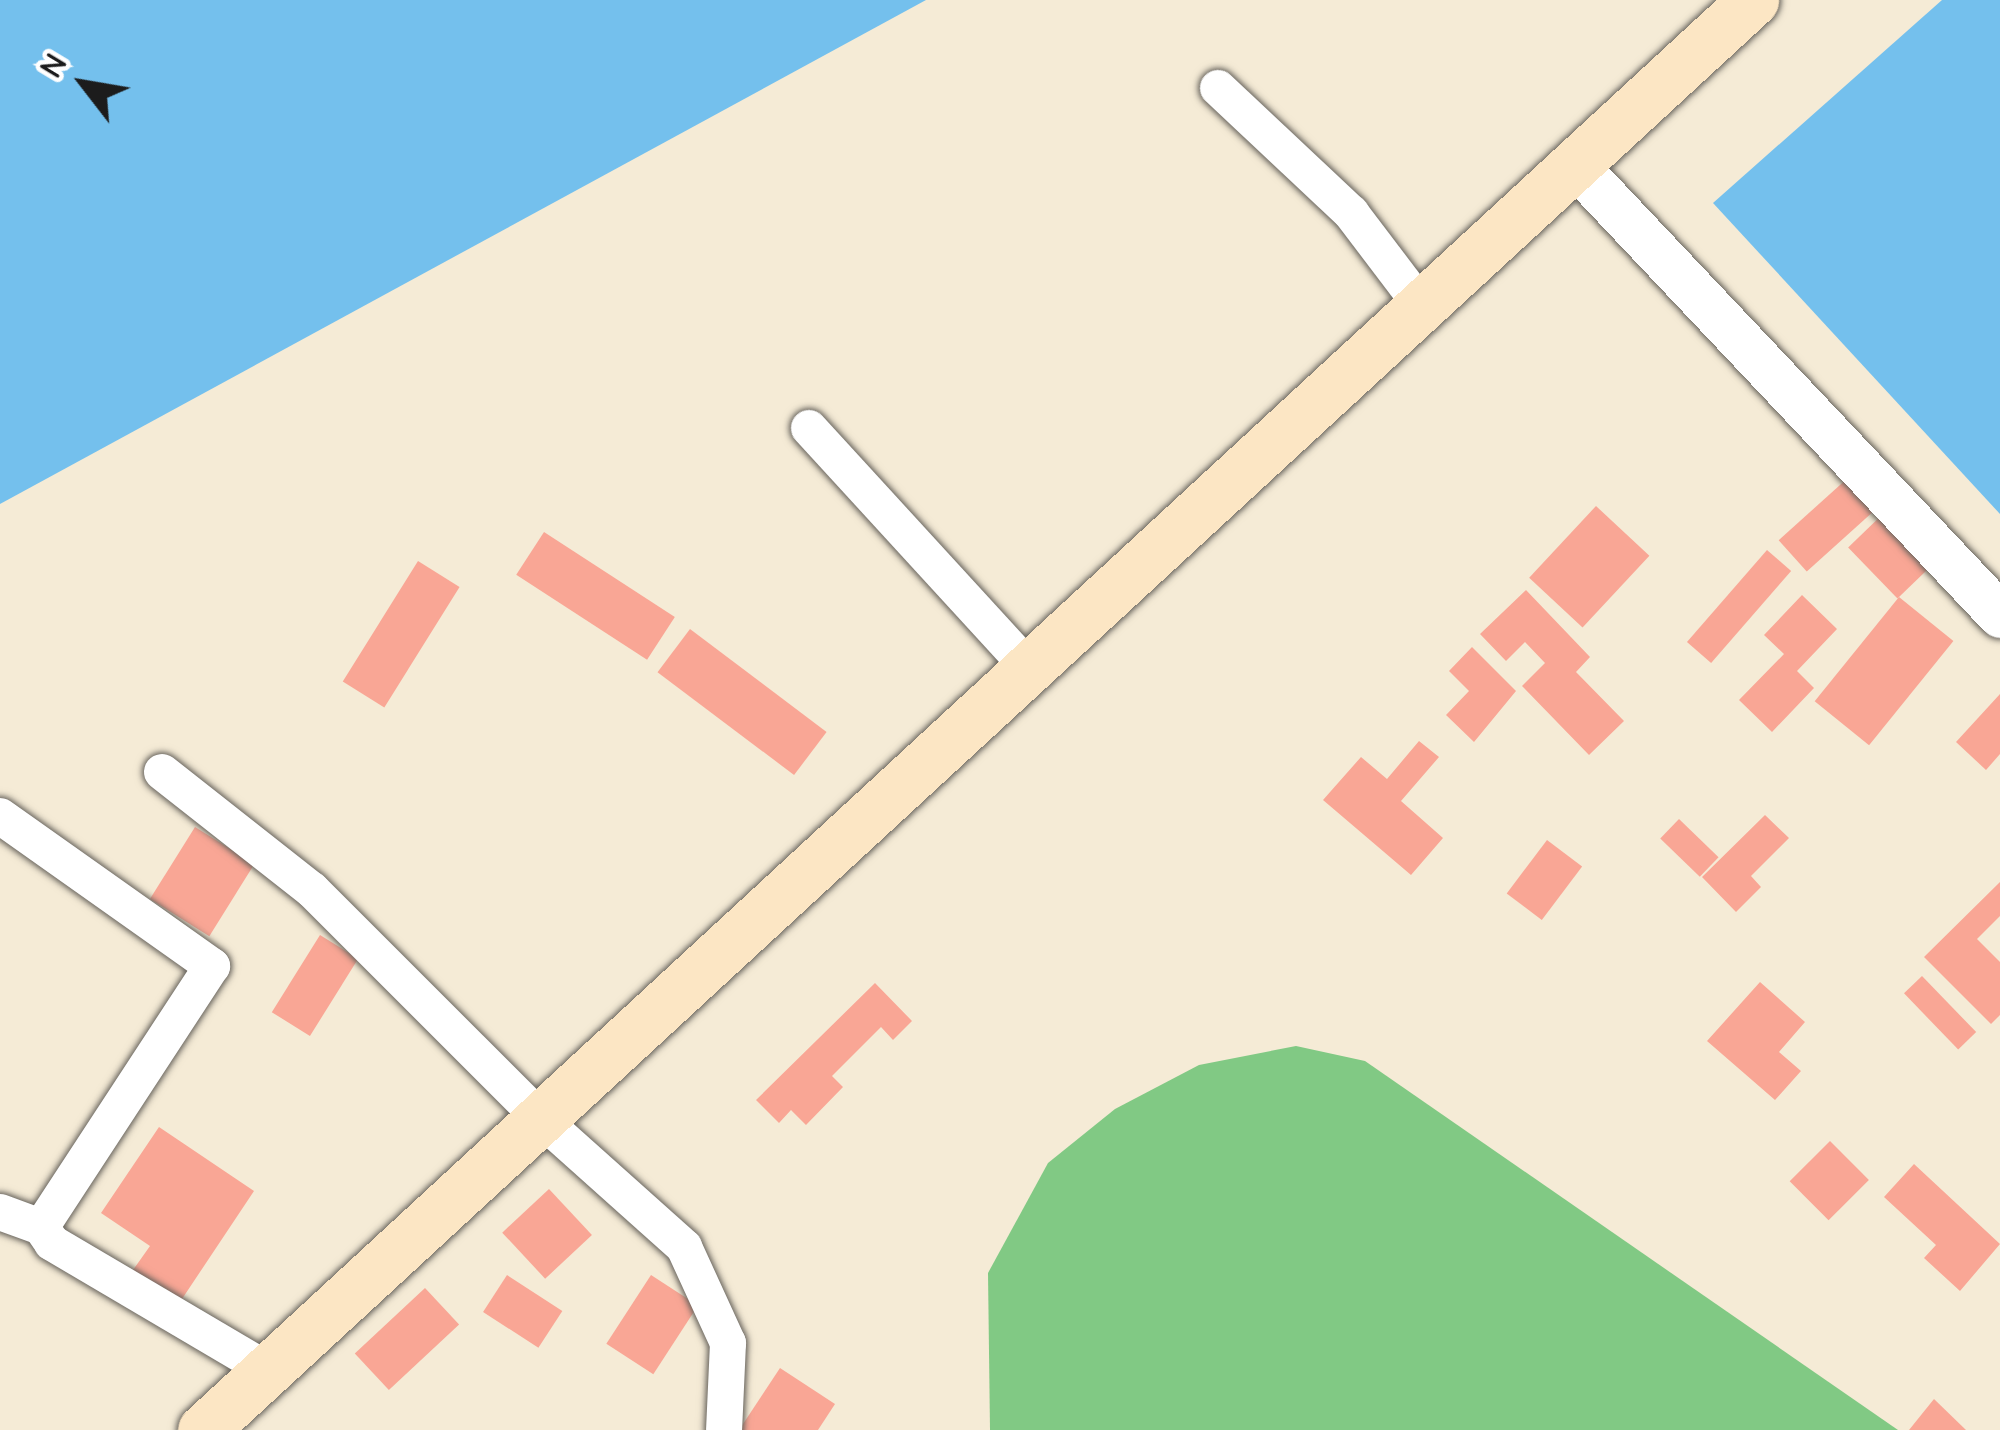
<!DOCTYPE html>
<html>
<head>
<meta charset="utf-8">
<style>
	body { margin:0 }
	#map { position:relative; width:2000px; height:1430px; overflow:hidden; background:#f5ebd6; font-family:"Comic Neue",sans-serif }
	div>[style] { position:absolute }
	.green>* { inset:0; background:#81c984 }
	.water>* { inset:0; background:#74c0ed }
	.building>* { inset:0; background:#f9a695; transform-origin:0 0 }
	.roads { filter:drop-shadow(0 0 3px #68645d) drop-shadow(0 0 3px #68645d) }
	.minor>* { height:36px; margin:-18px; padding:0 18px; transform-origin:18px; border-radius:18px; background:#fff }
	.tertiary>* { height:45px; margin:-22.5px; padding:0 22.5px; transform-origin:22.5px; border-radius:22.5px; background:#fff }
	.secondary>* { height:51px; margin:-25.5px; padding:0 25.5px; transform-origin:25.5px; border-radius:25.5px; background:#fce6c4 }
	span { translate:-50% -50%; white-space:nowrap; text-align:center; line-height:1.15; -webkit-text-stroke:12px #fff; paint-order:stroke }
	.north { position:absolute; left:24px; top:24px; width:120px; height:120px; -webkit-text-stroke:9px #fff; paint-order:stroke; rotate:301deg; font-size:33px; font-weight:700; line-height:48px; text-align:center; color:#1c1c1c }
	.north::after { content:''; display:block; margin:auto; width:42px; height:54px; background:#1c1c1c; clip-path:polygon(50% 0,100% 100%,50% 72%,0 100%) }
</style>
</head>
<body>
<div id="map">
	<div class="green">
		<i style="clip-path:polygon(1296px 1046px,1365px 1061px,1898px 1430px,990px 1430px,988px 1273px,1048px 1163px,1115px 1109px,1199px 1065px)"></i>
	</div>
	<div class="water">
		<i style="clip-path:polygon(0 0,926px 0,0 504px)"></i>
		<i style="clip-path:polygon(1942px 0,2000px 0,2000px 514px,1713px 203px)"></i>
	</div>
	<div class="building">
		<i style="left:1850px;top:476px;width:42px;height:96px;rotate:48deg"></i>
		<i style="left:1596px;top:506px;width:73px;height:98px;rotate:43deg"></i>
		<i style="left:1887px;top:510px;width:71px;height:54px;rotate:46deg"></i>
		<i style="left:544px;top:532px;width:156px;height:51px;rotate:33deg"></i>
		<i style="left:1767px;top:550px;width:32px;height:122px;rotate:41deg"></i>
		<i style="left:418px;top:561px;width:49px;height:142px;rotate:32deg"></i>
		<i style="clip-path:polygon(1526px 590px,1590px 657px,1576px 672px,1624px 721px,1589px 755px,1522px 686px,1545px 663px,1525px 642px,1506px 661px,1480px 634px)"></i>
		<i style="clip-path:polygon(1802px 595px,1837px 629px,1797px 671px,1814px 688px,1772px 732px,1739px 700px,1784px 654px,1764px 635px)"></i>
		<i style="left:1899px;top:597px;width:70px;height:134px;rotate:39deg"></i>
		<i style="left:690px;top:629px;width:171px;height:54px;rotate:37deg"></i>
		<i style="clip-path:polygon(1472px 647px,1516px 691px,1474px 742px,1446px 715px,1469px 691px,1449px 671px)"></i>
		<i style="clip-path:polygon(2000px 694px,2000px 754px,1986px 770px,1956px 742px)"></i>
		<i style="clip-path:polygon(1419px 741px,1439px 757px,1401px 801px,1443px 838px,1411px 875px,1323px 800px,1361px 757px,1387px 779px)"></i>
		<i style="clip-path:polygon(1765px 815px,1789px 838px,1751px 876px,1761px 887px,1736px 912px,1702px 877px)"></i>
		<i style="left:1679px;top:819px;width:55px;height:27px;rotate:44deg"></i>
		<i style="left:195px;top:827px;width:70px;height:85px;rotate:32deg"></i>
		<i style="left:1547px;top:840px;width:44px;height:67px;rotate:37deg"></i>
		<i style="clip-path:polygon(2000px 882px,2000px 916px,1977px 939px,2000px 962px,2000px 1015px,1991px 1024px,1924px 957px)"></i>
		<i style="left:320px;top:935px;width:45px;height:91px;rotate:32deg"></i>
		<i style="left:1922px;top:976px;width:78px;height:25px;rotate:46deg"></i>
		<i style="clip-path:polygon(1760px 982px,1805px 1022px,1779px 1052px,1801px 1071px,1775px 1100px,1707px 1041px)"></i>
		<i style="clip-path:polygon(875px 983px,912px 1021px,893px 1040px,881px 1027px,832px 1076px,843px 1087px,806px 1125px,791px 1110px,779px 1123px,756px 1100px)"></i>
		<i style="clip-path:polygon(159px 1127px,254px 1191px,180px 1302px,133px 1270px,150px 1246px,101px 1213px)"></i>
		<i style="left:1830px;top:1141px;width:55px;height:57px;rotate:45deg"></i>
		<i style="clip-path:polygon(1914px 1164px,2000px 1244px,1960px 1291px,1924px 1258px,1936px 1245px,1884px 1197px)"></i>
		<i style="left:549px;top:1189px;width:63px;height:64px;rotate:47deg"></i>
		<i style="left:507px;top:1275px;width:66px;height:44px;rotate:33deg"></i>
		<i style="left:651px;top:1275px;width:56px;height:82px;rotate:33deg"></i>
		<i style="left:425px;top:1288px;width:50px;height:96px;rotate:47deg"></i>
		<i style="clip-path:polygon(780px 1368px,835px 1404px,818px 1430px,739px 1430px)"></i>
		<i style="clip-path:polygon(1934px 1399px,1966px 1430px,1909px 1430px)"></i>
	</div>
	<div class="roads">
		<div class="minor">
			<i style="left:1218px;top:88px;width:183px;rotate:43.2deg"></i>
			<i style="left:1351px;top:213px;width:119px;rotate:52.8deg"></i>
			<i style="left:809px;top:428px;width:328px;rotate:47.5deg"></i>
			<i style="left:162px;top:772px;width:191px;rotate:38.2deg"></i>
			<i style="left:312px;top:890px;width:324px;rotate:45deg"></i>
			<i style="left:541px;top:1119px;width:192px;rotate:41.8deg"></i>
			<i style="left:684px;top:1247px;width:106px;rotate:65.4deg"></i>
			<i style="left:728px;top:1343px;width:87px;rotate:92.6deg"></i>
			<i style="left:0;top:816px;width:260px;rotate:35.3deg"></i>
			<i style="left:212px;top:966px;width:312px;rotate:123.2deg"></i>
			<i style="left:0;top:1212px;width:44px;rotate:20.1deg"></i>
			<i style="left:41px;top:1227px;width:19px;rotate:55deg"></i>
			<i style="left:52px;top:1243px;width:251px;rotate:30.5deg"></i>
		</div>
		<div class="tertiary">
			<i style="left:1577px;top:167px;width:616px;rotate:46.64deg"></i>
		</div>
		<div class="secondary">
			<i style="left:203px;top:1430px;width:2109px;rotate:-42.69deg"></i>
		</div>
	</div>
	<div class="north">N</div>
</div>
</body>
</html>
